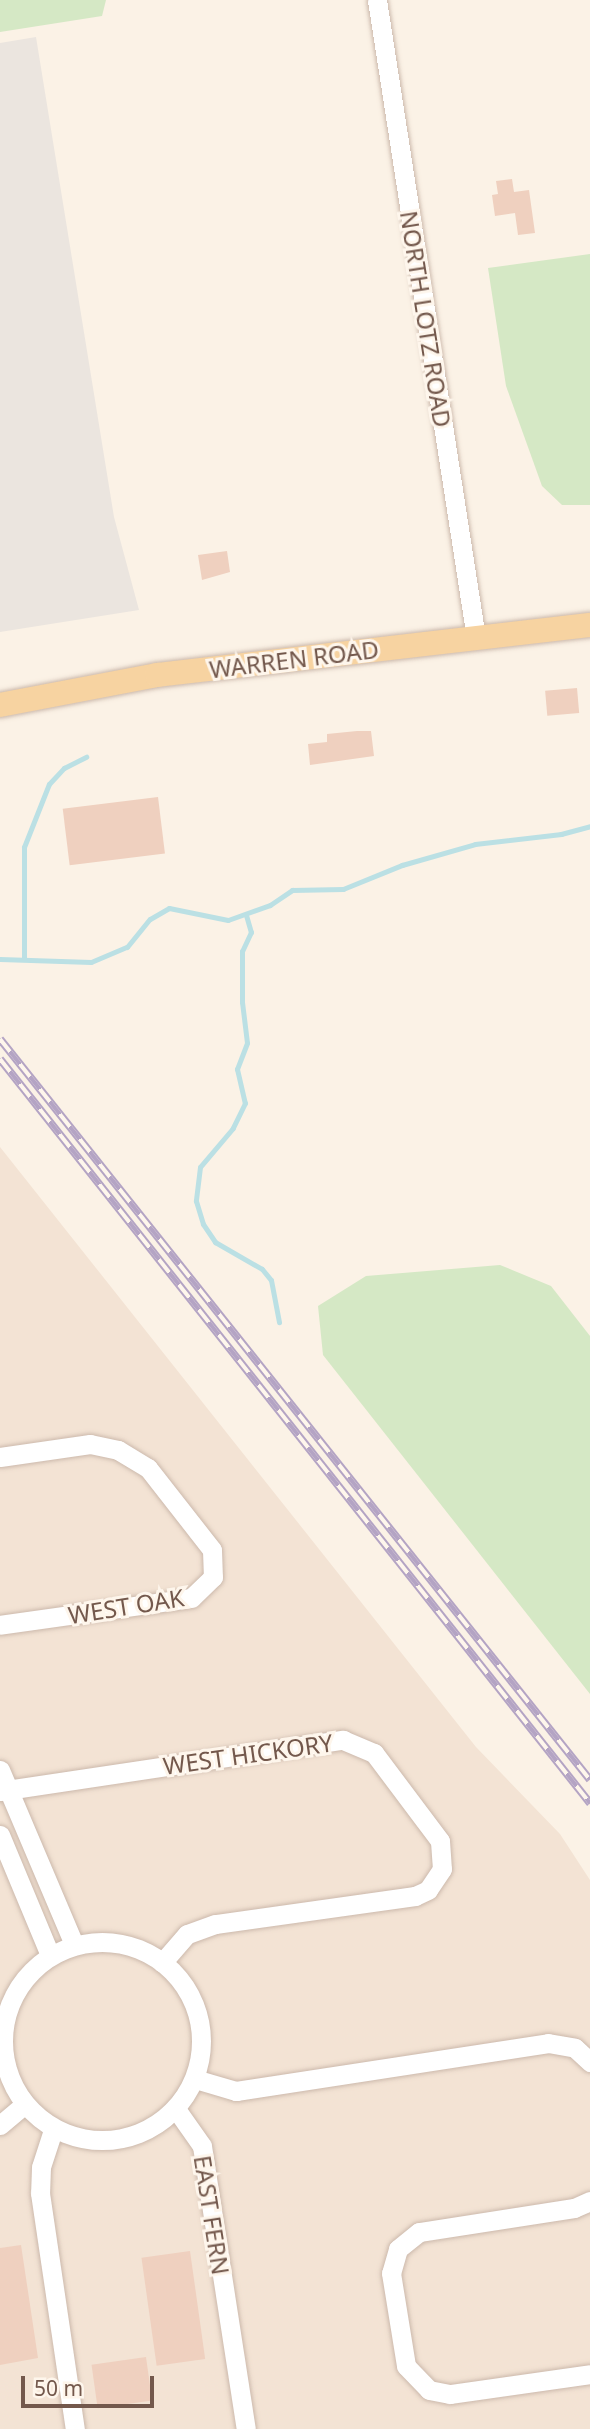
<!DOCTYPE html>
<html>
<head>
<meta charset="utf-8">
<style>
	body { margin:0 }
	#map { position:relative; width:590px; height:2429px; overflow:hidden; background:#fbf2e6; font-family:"Noto Sans",sans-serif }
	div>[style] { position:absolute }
	.residential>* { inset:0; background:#f3e3d4 }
	.industrial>* { inset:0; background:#ebe5df }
	.green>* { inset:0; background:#d5e8c5 }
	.stream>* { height:5px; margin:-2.5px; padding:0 2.5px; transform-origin:2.5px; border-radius:2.5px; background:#bbe0e4 }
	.building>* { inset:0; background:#efd0bf; transform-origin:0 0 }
	.roads { filter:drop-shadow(0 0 2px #ccb9ac) drop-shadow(0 0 2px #ccb9ac) }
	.minor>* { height:19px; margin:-9.5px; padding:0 9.5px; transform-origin:9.5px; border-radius:9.5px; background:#fff }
	.minor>.ring { margin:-9.5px; padding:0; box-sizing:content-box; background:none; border:19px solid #fff; border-radius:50% }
	.major>* { height:24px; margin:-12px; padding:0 12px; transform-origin:12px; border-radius:12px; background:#f7d3a1 }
	.rail>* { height:8px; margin-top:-4px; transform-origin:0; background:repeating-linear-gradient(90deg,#fef6ec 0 16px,#b4a4c4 0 32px); box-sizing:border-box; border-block:2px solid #b4a4c4 }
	span { translate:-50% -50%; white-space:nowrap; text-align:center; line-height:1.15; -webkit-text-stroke:6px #fef6ec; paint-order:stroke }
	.street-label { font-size:24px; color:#73584c }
	.scale { position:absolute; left:21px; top:2376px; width:133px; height:32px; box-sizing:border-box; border:4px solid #73584c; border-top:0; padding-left:9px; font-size:21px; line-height:24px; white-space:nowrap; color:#73584c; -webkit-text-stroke:5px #fef6ec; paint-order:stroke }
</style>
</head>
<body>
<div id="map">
	<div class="residential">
		<i style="clip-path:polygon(0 1147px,476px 1747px,560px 1834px,590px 1880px,590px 2429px,0 2429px)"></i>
	</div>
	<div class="industrial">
		<i style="clip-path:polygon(36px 37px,114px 517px,139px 610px,0 632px,0 43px)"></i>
	</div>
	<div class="green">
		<i style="clip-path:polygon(0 0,106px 0,102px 16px,0 32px)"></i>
		<i style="clip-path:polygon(590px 254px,590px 505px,562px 505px,542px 486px,506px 386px,488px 268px)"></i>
		<i style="clip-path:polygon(500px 1265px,551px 1286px,590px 1336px,590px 1694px,323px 1355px,318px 1306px,366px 1276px)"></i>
	</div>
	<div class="stream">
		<i style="left:246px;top:915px;width:18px;rotate:74deg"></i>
		<i style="left:251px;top:932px;width:21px;rotate:115deg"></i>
		<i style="left:242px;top:951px;width:51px;rotate:90deg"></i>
		<i style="left:242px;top:1002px;width:41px;rotate:83deg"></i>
		<i style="left:247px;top:1043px;width:28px;rotate:111deg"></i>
		<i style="left:237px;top:1069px;width:35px;rotate:77deg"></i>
		<i style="left:245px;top:1103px;width:28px;rotate:116deg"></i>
		<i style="left:233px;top:1128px;width:51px;rotate:130.2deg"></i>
		<i style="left:200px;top:1167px;width:34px;rotate:97deg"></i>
		<i style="left:196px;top:1201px;width:24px;rotate:73deg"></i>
		<i style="left:203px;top:1224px;width:22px;rotate:56deg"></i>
		<i style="left:215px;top:1242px;width:54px;rotate:29.9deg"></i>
		<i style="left:262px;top:1269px;width:14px;rotate:51deg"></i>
		<i style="left:271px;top:1280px;width:43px;rotate:79.2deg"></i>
		<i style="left:24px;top:958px;width:111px;rotate:-90deg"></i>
		<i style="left:24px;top:847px;width:68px;rotate:-68.4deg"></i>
		<i style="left:49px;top:784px;width:22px;rotate:-47deg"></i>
		<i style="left:64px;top:768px;width:25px;rotate:-27deg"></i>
		<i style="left:0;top:959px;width:91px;rotate:1.9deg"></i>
		<i style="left:91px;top:962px;width:39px;rotate:-23deg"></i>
		<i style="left:127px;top:947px;width:36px;rotate:-51deg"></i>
		<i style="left:150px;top:919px;width:22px;rotate:-30deg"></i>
		<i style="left:169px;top:908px;width:60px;rotate:11.5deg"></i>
		<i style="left:228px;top:920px;width:45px;rotate:-19.7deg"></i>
		<i style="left:270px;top:905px;width:27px;rotate:-34deg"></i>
		<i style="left:292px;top:890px;width:51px;rotate:-1.1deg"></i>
		<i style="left:343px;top:889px;width:64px;rotate:-22.1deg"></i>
		<i style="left:402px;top:865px;width:76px;rotate:-16deg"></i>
		<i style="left:475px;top:844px;width:87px;rotate:-6.6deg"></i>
		<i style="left:561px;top:834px;width:30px;rotate:-15deg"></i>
	</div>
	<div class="building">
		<i style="clip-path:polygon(512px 179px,514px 192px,529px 190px,535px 233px,518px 235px,515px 213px,495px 216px,492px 195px,498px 194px,496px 181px)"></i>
		<i style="clip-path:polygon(227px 551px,230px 572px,202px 580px,198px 555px)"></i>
		<i style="left:577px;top:688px;width:25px;height:32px;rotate:85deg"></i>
		<i style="clip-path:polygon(357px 731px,371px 731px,374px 756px,310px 765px,308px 744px,327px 742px,327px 734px)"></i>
		<i style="left:158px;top:797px;width:57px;height:96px;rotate:83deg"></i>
		<i style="clip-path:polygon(21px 2245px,38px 2358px,0 2365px,0 2248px)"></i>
		<i style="left:190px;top:2251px;width:109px;height:49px;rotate:82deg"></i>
		<i style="left:146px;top:2357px;width:44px;height:55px;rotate:82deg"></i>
	</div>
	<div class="roads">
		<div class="minor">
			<i style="left:377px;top:0;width:646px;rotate:81.18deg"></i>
			<i style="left:0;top:1457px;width:91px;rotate:-8.2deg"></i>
			<i style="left:90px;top:1444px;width:29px;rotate:12deg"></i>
			<i style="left:118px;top:1450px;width:35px;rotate:31deg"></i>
			<i style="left:148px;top:1468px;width:104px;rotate:52deg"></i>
			<i style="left:212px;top:1550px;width:27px;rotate:88deg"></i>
			<i style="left:213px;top:1577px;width:30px;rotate:136deg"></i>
			<i style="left:191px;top:1598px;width:193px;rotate:172deg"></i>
			<i style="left:0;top:1770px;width:189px;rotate:67deg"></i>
			<i style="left:0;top:1791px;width:347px;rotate:-8.5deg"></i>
			<i style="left:343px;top:1740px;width:34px;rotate:23deg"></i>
			<i style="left:374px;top:1753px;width:110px;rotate:53.1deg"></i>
			<i style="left:440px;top:1841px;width:28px;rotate:86deg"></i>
			<i style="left:442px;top:1869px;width:25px;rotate:124deg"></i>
			<i style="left:428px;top:1890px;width:14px;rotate:155deg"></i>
			<i style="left:415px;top:1896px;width:202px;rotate:172deg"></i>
			<i style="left:215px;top:1924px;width:30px;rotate:160deg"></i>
			<i style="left:187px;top:1934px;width:38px;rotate:131deg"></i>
			<i style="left:0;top:1835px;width:130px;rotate:67.4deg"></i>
			<i class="ring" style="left:3px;top:1942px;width:179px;height:179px"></i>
			<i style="left:195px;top:2079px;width:43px;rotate:16.3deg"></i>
			<i style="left:236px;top:2091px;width:316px;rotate:-8.7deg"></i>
			<i style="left:548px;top:2043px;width:27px;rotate:10deg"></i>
			<i style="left:575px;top:2048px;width:21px;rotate:43deg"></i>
			<i style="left:176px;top:2109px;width:45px;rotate:54.9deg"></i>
			<i style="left:202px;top:2146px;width:286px;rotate:81.2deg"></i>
			<i style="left:0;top:2125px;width:31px;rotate:-40deg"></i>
			<i style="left:53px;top:2130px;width:39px;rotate:108deg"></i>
			<i style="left:41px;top:2167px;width:26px;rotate:92deg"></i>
			<i style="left:40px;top:2193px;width:239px;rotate:81.6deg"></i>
			<i style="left:590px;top:2201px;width:17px;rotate:156deg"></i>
			<i style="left:574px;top:2208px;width:157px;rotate:171.2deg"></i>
			<i style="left:419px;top:2232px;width:27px;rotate:141deg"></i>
			<i style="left:398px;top:2249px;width:25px;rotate:106deg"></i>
			<i style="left:391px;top:2273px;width:94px;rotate:80.8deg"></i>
			<i style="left:406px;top:2366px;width:33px;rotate:46deg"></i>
			<i style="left:429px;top:2390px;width:21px;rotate:11deg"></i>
			<i style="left:450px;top:2394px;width:141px;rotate:-8.1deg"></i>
		</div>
		<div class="major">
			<i style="left:0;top:705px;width:160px;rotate:-10.8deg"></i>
			<i style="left:157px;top:675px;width:436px;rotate:-6.6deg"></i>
		</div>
	</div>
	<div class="rail">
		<i style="left:0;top:1039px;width:947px;rotate:51.47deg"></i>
		<i style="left:0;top:1059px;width:950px;rotate:51.59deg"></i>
	</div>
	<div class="street-label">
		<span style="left:426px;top:319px;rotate:81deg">NORTH LOTZ ROAD</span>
		<span style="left:294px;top:659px;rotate:-7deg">WARREN ROAD</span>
		<span style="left:126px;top:1606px;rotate:-9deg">WEST OAK</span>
		<span style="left:248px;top:1754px;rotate:-8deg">WEST HICKORY</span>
		<span style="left:212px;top:2215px;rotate:81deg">EAST FERN</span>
	</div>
	<div class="scale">50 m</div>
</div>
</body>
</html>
